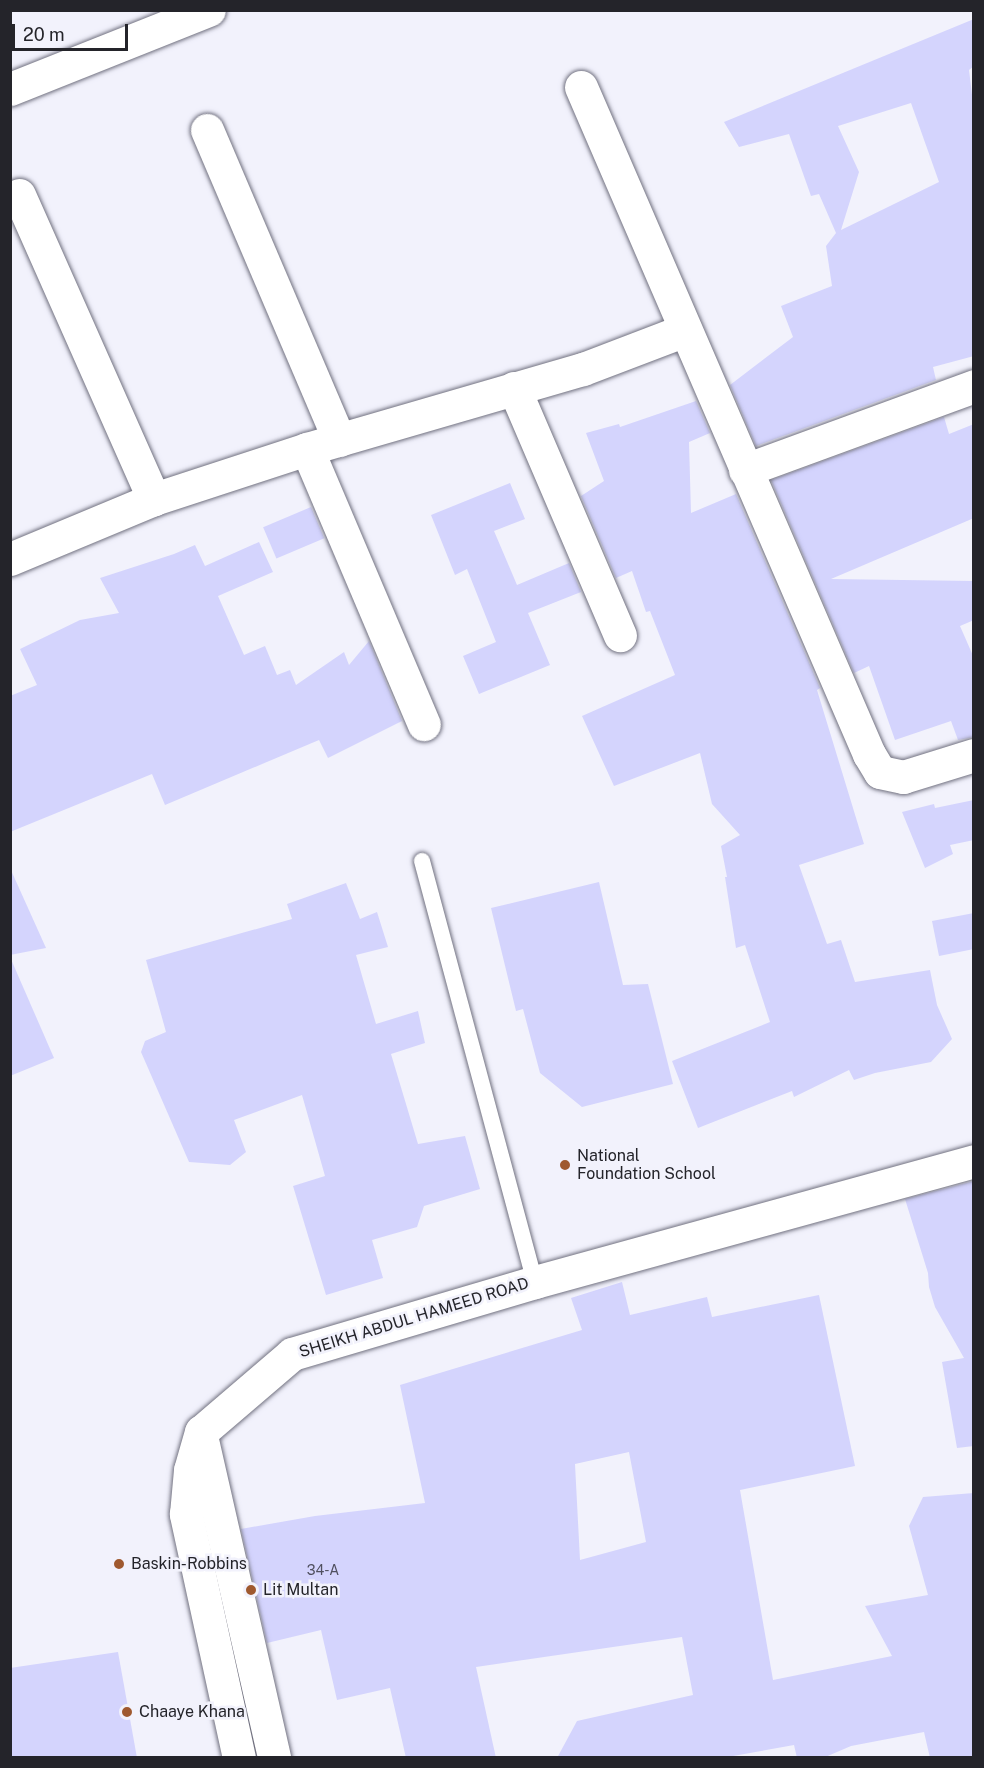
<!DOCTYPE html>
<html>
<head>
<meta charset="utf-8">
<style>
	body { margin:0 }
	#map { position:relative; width:984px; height:1768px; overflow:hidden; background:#f2f2fc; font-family:"Public Sans",sans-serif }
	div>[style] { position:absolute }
	.building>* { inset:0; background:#d4d4fd; transform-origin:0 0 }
	.roads { filter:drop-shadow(0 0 2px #717180) drop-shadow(0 0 2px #717180) }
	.lane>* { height:16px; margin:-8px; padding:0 8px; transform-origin:8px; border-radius:8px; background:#fff }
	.street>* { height:33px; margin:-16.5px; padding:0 16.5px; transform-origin:16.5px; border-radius:16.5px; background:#fff }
	.dots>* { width:16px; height:16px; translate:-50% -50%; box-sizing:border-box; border:3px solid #f2f2fc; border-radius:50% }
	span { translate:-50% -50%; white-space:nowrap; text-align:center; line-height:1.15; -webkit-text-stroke:5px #f2f2fc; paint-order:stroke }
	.number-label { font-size:14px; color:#50505f }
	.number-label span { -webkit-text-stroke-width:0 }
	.poi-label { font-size:16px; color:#24242a }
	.left { translate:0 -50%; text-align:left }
	.street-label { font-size:16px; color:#24242a }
	.frame { position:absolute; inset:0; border:12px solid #24242a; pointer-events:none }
	.scale { position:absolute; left:12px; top:24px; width:116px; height:27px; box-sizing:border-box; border:3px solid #24242a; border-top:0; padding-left:8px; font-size:18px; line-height:21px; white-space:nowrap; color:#24242a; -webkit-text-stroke:4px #f2f2fc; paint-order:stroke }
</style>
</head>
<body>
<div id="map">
	<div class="building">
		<i style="clip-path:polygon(evenodd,974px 19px,974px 66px,969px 70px,974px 111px,974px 356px,933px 367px,936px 380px,756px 446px,730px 385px,793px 337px,781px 306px,832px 286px,826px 246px,836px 233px,819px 194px,811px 196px,789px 134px,739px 147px,724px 122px,974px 19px,911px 103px,939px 182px,841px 230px,859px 172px,838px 126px,911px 103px)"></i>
		<i style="clip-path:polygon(696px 401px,710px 433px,689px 442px,691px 513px,736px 494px,820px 688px,817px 690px,864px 844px,799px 865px,827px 944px,841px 940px,855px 982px,930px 970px,937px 1005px,952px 1039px,931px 1062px,875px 1073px,854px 1080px,849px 1070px,794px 1097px,792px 1091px,698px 1128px,672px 1061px,770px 1022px,745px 945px,736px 948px,725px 877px,727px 877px,721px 846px,740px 835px,712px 804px,700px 753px,614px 786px,582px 716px,675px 675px,650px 611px,646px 612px,632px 571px,616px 578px,581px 496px,604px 481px,586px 433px,619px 424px,620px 427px)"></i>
		<i style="clip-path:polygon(944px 417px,949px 434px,974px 424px,974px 518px,831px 579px,974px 581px,974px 620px,960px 626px,974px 658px,974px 737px,958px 740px,951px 721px,895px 740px,869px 666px,854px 673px,771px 480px)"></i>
		<i style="clip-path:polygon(510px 483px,525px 519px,494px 531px,517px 585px,569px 563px,581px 592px,528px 613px,550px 665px,479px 694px,463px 656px,496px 642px,467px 569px,455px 575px,431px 515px)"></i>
		<i style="left:311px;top:507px;width:34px;height:52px;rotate:67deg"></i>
		<i style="clip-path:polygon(259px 542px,273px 572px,218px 596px,244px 655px,265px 646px,277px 675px,290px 670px,296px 685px,344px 652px,349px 665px,369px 641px,402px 721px,328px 758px,319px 740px,165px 805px,152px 774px,10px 832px,10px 696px,37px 685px,20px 649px,80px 620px,119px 613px,100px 578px,174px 554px,195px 545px,205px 566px)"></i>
		<i style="clip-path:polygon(974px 800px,974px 840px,950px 845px,953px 854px,925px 868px,902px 812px,934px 804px,935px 808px)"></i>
		<i style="clip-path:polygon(10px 868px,46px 948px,10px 955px)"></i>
		<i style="clip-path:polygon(599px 882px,623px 985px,648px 984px,673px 1084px,582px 1107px,540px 1073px,523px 1009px,516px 1011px,491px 908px)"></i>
		<i style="clip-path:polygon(346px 883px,360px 919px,377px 912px,388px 947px,356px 955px,376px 1024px,418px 1011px,425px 1043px,391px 1054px,418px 1144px,465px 1136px,480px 1189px,424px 1206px,417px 1227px,372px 1240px,383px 1278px,326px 1295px,293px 1186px,325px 1176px,302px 1095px,234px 1120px,246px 1152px,230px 1165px,189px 1162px,141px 1052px,145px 1041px,166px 1032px,146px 960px,292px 919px,287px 904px)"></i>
		<i style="clip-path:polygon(974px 913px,974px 949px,939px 956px,932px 921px)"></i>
		<i style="clip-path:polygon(10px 957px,54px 1058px,10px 1076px)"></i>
		<i style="clip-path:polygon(974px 1181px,974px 1446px,957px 1448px,942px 1362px,964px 1358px,935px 1307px,929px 1287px,928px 1273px,905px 1199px)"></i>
		<i style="clip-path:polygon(evenodd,622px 1282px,630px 1315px,707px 1297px,712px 1317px,819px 1295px,855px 1466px,740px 1490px,773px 1680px,892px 1656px,865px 1606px,928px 1595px,909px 1526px,923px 1497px,974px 1493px,974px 1758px,930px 1758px,924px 1732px,851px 1746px,823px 1758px,797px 1758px,794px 1745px,722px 1758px,557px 1758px,577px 1721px,693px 1695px,682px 1637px,476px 1667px,496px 1758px,406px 1758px,390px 1688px,337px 1700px,321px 1630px,267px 1643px,241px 1529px,315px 1516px,425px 1503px,400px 1385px,582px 1330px,571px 1298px,622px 1282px,629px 1452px,646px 1542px,580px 1560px,575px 1464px,629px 1452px)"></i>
		<i style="clip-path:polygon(118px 1652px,137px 1758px,10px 1758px,10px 1668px)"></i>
	</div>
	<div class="roads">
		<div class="lane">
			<i style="left:422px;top:861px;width:436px;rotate:75deg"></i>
		</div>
		<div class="street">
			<i style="left:581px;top:87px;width:727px;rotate:66.65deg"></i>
			<i style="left:869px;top:754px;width:21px;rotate:59deg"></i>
			<i style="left:880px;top:772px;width:24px;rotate:12deg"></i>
			<i style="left:903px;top:777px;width:74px;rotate:-17.2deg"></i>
			<i style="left:10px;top:89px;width:214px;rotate:-21.7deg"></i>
			<i style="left:207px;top:130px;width:337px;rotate:66.9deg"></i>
			<i style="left:19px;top:195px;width:333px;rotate:66.1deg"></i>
			<i style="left:514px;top:388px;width:269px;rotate:66.8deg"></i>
			<i style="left:307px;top:449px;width:299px;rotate:67deg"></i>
			<i style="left:745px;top:470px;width:244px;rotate:-20.1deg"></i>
			<i style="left:10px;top:559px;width:156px;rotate:-22.6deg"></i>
			<i style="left:154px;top:499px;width:161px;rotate:-18.1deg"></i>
			<i style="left:307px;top:449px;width:287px;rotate:-16.2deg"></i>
			<i style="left:583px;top:369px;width:109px;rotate:-20.9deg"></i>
			<i style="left:202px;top:1440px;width:326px;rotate:77.2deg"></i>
			<i style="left:239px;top:1758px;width:250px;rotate:-102.3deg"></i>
			<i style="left:186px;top:1514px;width:44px;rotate:-84.8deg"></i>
			<i style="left:190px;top:1470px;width:40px;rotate:-74deg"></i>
			<i style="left:201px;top:1432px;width:120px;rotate:-40.6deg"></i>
			<i style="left:292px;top:1354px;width:253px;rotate:-16.5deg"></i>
			<i style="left:535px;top:1282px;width:455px;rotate:-15.4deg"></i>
		</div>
	</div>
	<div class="dots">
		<i style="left:565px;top:1165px;background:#9f592f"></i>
		<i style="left:119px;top:1564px;background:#9f592f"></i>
		<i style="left:251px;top:1590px;background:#9f592f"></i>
		<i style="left:127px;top:1712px;background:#9f592f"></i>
	</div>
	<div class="number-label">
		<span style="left:323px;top:1570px">34-A</span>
	</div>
	<div class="poi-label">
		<span class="left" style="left:577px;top:1165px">National<br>Foundation School</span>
		<span class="left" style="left:131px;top:1564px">Baskin-Robbins</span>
		<span class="left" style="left:263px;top:1590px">Lit Multan</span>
		<span class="left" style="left:139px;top:1712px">Chaaye Khana</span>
	</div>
	<div class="street-label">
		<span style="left:414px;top:1318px;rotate:-17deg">SHEIKH ABDUL HAMEED ROAD</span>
	</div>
	<div class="frame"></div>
	<div class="scale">20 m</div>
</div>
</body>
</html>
